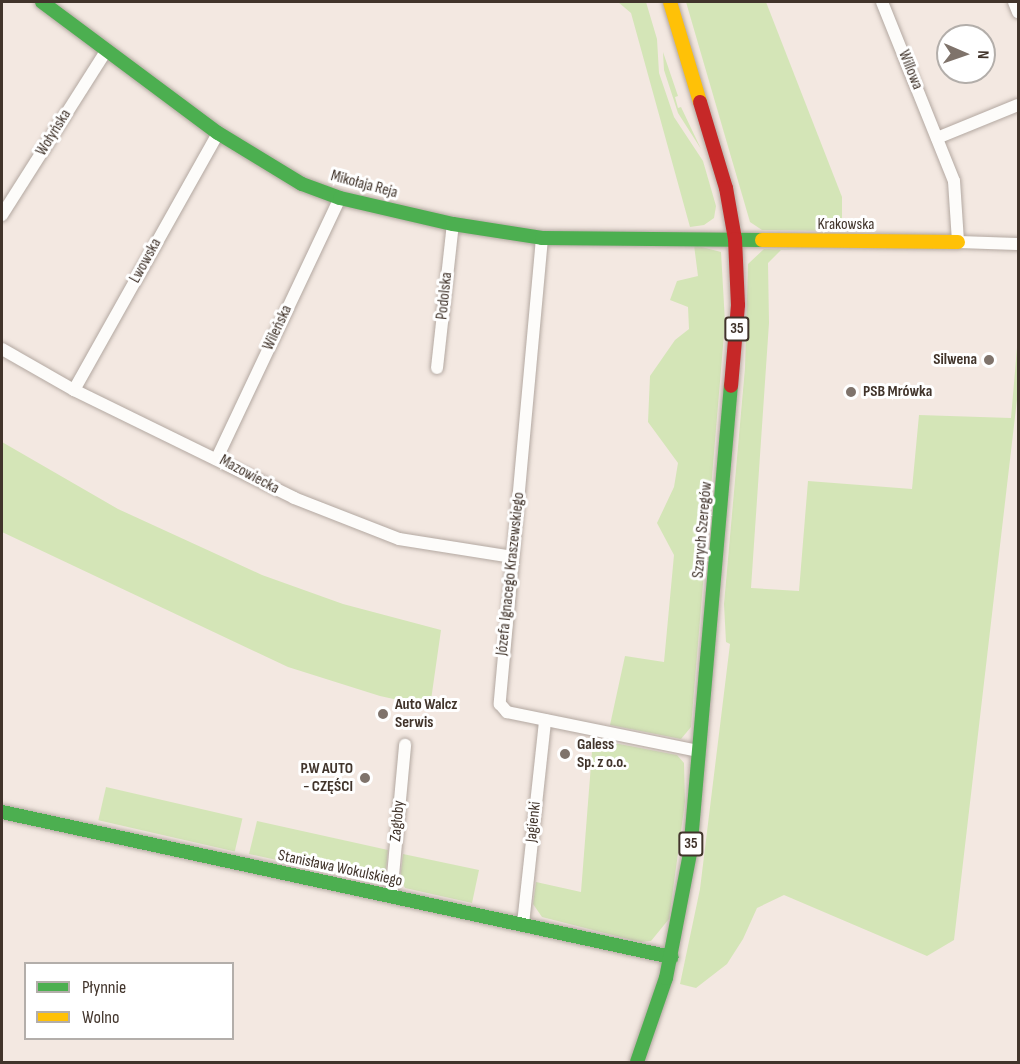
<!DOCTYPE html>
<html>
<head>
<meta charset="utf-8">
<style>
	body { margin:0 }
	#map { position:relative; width:1020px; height:1064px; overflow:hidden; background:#f3e8e1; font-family:"Sofia Sans Condensed",sans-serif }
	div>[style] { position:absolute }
	.green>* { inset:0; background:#d4e5b7; transform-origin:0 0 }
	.roads { filter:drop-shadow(0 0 2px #b3a8a1) drop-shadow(0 0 2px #b3a8a1) }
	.street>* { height:12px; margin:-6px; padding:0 6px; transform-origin:6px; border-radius:6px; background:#fdfcfa }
	.fast>* { height:14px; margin:-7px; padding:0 7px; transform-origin:7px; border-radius:7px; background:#4caf50 }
	.slow>* { height:14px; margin:-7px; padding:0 7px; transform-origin:7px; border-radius:7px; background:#ffc107 }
	.jam>* { height:14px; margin:-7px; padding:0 7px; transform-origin:7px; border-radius:7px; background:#c62828 }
	.dots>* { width:16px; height:16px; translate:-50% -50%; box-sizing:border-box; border:3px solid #fff; border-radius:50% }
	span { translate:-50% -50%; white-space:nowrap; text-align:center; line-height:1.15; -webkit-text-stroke:6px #fff; paint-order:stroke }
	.shield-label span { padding:2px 4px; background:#fff; border:2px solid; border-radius:4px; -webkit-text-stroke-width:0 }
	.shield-label { font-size:15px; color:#41342b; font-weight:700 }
	.street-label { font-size:16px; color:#41342b }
	.poi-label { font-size:16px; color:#41342b; font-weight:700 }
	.right { translate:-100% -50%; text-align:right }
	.left { translate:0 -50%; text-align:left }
	.frame { position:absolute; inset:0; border:3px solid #41342b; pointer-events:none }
	.legend { position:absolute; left:24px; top:962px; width:210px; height:78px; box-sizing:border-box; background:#fff; border:2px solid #b3aeaa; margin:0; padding:8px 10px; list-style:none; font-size:18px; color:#41342b }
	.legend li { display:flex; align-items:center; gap:12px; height:30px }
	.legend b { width:30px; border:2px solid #b3aeaa }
	.north { position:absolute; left:936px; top:24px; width:60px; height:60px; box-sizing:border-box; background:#fff; border:2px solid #b3aeaa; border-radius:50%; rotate:92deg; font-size:16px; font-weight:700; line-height:24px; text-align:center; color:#41342b }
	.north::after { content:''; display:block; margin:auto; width:21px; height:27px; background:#7f736b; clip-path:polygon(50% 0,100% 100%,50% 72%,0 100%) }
</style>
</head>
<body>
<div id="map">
	<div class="green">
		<i style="clip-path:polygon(618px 2px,646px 2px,657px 39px,659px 73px,674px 117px,703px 161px,716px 206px,714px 218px,704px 225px,690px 227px,631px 13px)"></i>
		<i style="clip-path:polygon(686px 2px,766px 2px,842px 197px,842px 231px,762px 230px,750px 222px)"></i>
		<i style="clip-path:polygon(663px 52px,678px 96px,675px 97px,678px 108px,681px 107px,701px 149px,678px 113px,664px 70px)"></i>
		<i style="clip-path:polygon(694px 245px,721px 252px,725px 322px,691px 727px,681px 739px,610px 725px,625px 656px,664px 662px,674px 555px,657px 523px,674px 487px,678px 463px,648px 422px,650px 376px,675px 340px,689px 329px,688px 307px,670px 300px,677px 281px,698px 276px)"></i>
		<i style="clip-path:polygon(764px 249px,804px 250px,781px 250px,768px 263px,769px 323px,751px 588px,799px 591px,808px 481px,912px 489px,919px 415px,1011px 418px,1018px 336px,1018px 391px,954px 940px,927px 956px,784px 895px,757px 908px,743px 939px,727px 964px,696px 988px,680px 984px,700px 889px,730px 644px,726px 642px,724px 604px,745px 368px,748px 264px)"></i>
		<i style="clip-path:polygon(2px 442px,118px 509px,262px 575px,343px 604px,441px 630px,430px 707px,380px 696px,288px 667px,2px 532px)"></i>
		<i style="clip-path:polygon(593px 739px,677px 755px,684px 763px,685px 802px,669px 919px,651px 941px,640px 942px,542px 917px,533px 904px,536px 882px,581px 892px)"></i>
		<i style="left:106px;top:787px;width:140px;height:34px;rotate:13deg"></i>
		<i style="clip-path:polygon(257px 821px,388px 850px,385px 879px,378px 882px,249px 854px)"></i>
		<i style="clip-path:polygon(403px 854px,479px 870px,472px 903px,405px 888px,400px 879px)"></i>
	</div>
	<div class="roads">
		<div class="street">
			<i style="left:882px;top:2px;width:193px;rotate:68.1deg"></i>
			<i style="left:954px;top:181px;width:61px;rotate:86.2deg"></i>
			<i style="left:958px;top:242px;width:60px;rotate:1.9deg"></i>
			<i style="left:1014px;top:2px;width:11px;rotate:68deg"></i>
			<i style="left:937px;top:138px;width:87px;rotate:-22.2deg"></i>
			<i style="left:2px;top:215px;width:194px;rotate:-57.6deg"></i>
			<i style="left:542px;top:238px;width:468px;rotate:95.2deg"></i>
			<i style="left:500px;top:704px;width:11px;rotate:49deg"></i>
			<i style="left:507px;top:712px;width:196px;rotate:11.5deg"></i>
			<i style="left:2px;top:349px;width:83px;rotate:29.7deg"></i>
			<i style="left:74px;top:390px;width:245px;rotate:26.1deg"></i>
			<i style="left:294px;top:498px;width:113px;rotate:21.3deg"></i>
			<i style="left:399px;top:539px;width:115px;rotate:9deg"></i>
			<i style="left:437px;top:368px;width:145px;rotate:-83.7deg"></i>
			<i style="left:74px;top:390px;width:295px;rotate:-60.7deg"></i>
			<i style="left:217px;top:458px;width:288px;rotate:-64.7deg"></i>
			<i style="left:391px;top:897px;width:153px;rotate:-84.7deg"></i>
			<i style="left:523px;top:924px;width:205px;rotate:-83.8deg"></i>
		</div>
		<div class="fast">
			<i style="left:42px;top:2px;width:219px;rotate:36.7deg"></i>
			<i style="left:218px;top:133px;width:98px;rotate:31.3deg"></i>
			<i style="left:302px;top:184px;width:40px;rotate:20.2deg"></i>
			<i style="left:340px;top:198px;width:116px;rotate:13deg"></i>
			<i style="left:453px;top:224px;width:90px;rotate:8.9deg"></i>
			<i style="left:542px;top:238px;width:220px;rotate:0.5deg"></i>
			<i style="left:2px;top:812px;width:685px;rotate:12.23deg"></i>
			<i style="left:637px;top:1062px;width:89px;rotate:-71deg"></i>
			<i style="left:666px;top:978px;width:127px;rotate:-79.1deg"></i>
			<i style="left:690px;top:853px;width:469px;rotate:-85deg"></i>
		</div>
		<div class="slow">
			<i style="left:670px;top:2px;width:104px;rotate:73.3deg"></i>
			<i style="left:762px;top:240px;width:196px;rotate:0.6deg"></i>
		</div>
		<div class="jam">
			<i style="left:700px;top:102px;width:90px;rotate:73.2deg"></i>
			<i style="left:726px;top:188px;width:52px;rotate:80deg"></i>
			<i style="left:735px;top:239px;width:66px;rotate:87.4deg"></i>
			<i style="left:738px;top:305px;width:81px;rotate:94.9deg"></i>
		</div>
	</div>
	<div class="dots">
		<i style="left:989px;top:360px;background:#7f736b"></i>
		<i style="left:851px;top:392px;background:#7f736b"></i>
		<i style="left:383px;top:714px;background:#7f736b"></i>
		<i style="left:565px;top:754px;background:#7f736b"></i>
		<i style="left:365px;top:778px;background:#7f736b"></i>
	</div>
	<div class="shield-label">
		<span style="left:737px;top:329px">35</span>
		<span style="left:691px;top:844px">35</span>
	</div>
	<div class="street-label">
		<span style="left:910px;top:70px;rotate:68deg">Willowa</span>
		<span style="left:54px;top:133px;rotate:-58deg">Wołyńska</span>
		<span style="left:364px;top:185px;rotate:15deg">Mikołaja Reja</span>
		<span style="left:846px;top:225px">Krakowska</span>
		<span style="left:146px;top:261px;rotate:-61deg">Lwowska</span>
		<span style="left:445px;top:296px;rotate:-84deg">Podolska</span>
		<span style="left:278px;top:328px;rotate:-65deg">Wileńska</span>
		<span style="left:249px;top:475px;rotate:28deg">Mazowiecka</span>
		<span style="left:703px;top:530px;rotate:-85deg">Szarych Szeregów</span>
		<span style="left:511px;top:574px;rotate:-84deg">Józefa Ignacego Kraszewskiego</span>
		<span style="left:398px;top:821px;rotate:-85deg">Zagłoby</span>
		<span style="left:534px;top:822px;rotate:-84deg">Jagienki</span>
		<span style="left:340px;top:869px;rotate:12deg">Stanisława Wokulskiego</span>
	</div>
	<div class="poi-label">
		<span class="right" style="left:977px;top:360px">Silwena</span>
		<span class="left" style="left:863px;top:392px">PSB Mrówka</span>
		<span class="left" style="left:395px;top:714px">Auto Walcz<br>Serwis</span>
		<span class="left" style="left:577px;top:754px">Galess<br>Sp. z o.o.</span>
		<span class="right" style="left:353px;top:778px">P.W AUTO<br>- CZĘŚCI</span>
	</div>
	<div class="frame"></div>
	<ul class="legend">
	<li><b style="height:8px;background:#4caf50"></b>Płynnie</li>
	<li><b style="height:8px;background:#ffc107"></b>Wolno</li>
	</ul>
	<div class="north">N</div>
</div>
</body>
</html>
